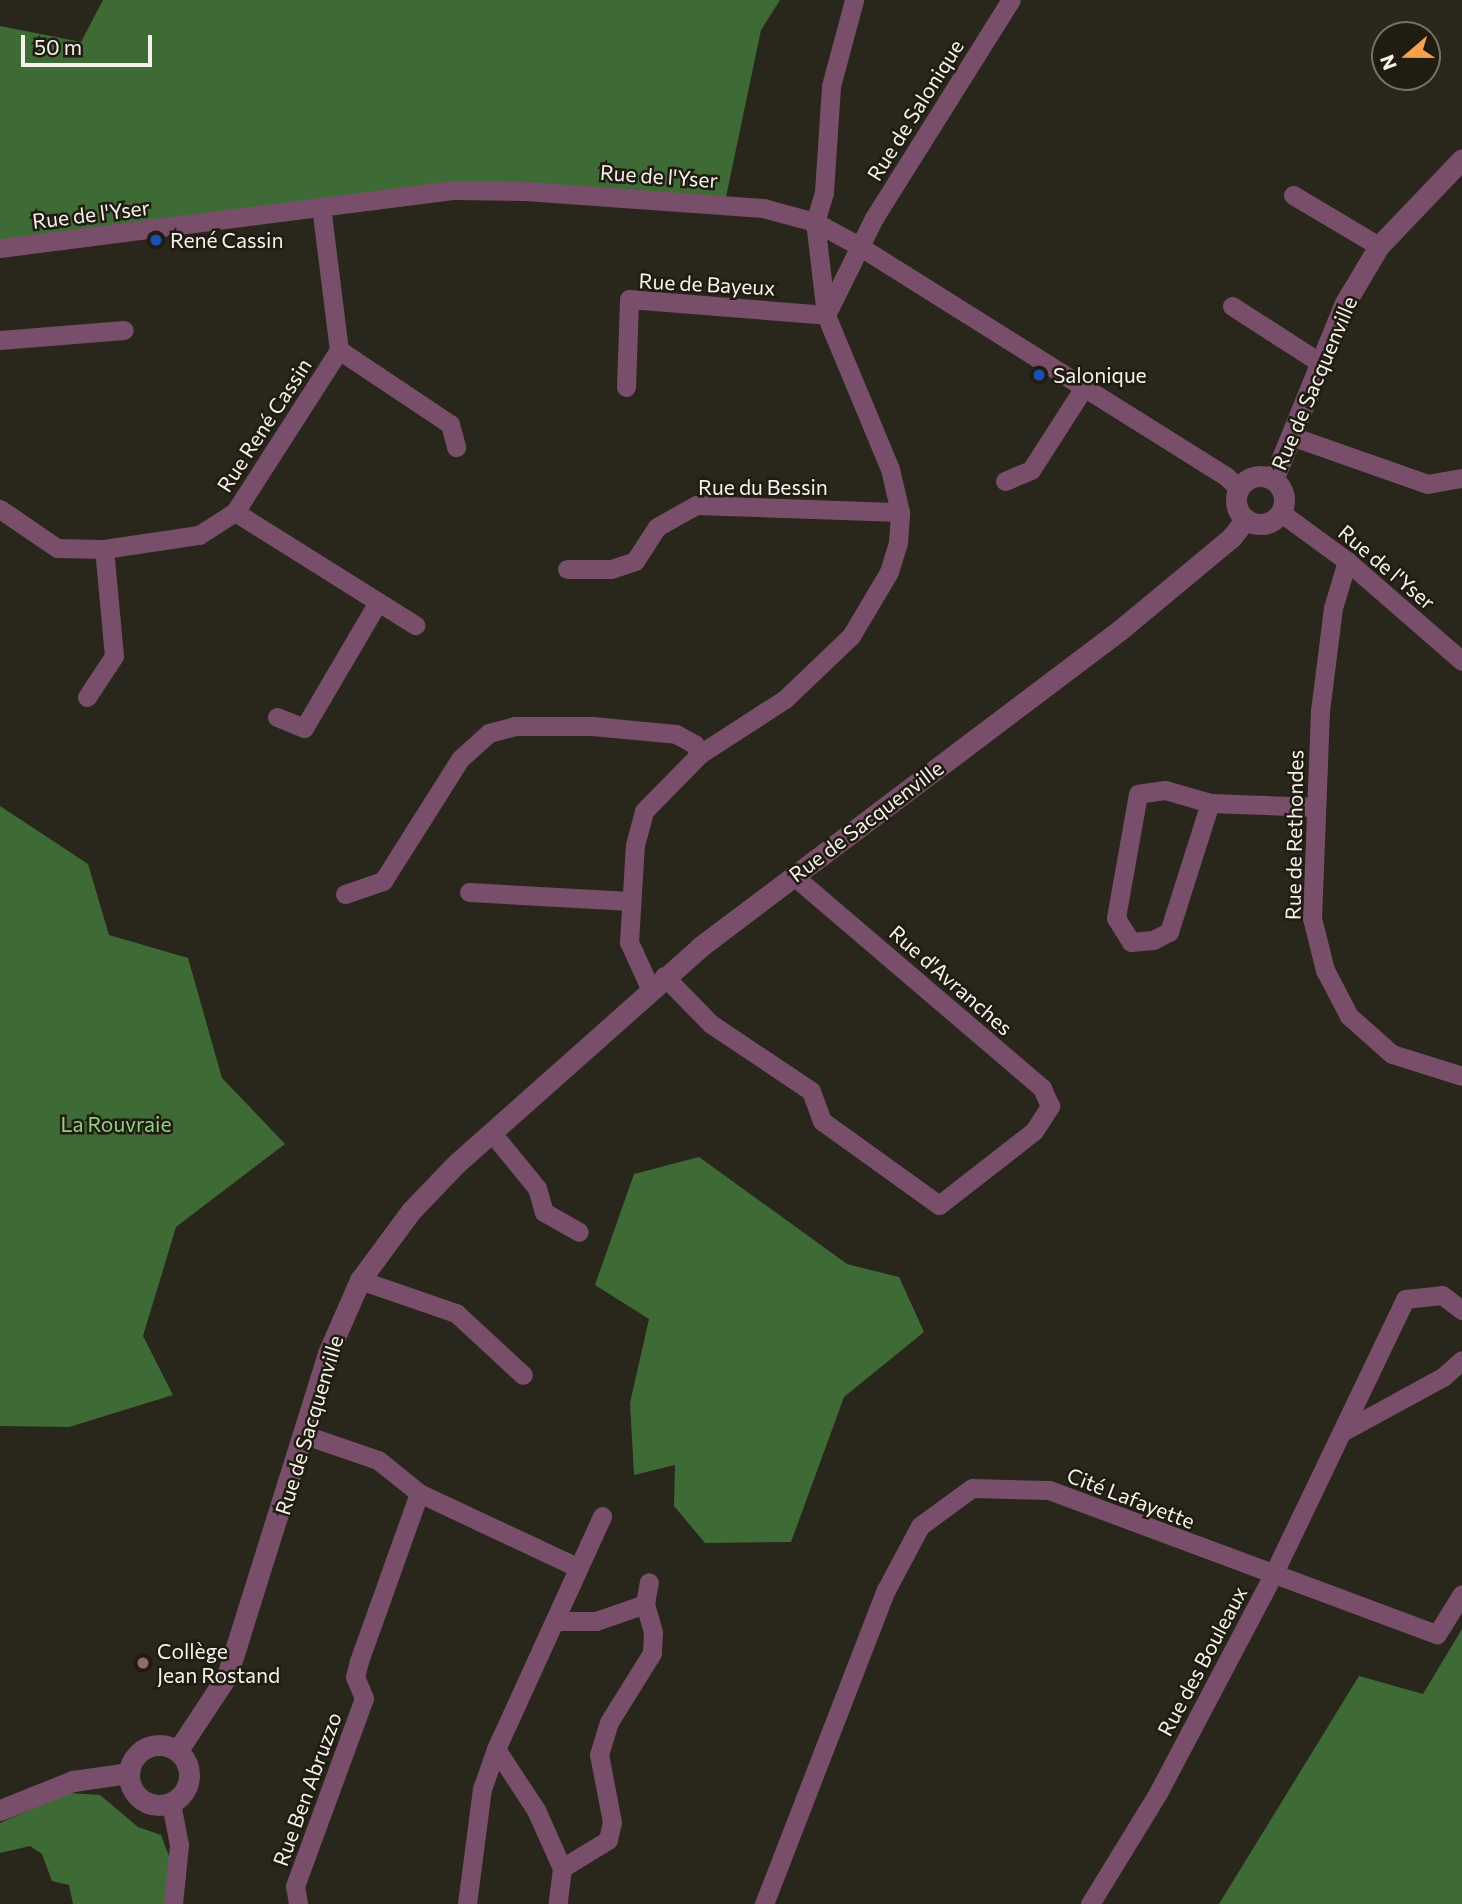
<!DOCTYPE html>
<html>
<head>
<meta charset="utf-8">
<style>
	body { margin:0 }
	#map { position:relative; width:1462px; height:1904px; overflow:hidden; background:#29261b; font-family:Commissioner,sans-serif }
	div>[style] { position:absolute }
	.forest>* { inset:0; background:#3e6b35 }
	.minor>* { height:19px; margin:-9.5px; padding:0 9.5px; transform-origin:9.5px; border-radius:9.5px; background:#794e6a }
	.tertiary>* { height:21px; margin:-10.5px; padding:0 10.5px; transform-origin:10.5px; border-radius:10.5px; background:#794e6a }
	.tertiary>.ring { margin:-10.5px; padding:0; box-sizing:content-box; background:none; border:21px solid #794e6a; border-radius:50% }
	.dots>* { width:19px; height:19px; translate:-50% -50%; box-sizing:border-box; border:4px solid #201c11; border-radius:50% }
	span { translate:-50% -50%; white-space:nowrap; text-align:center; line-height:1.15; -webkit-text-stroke:5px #201c11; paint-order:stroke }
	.street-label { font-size:21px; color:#f5f2eb }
	.poi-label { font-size:21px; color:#f5f2eb }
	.left { translate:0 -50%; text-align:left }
	.park-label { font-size:21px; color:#90d283 }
	.north { position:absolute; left:1371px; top:21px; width:70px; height:70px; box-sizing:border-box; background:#201c11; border:2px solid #757268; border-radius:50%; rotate:250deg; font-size:19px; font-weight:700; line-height:28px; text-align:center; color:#f5f2eb }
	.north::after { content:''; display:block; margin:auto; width:24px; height:32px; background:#f9a04c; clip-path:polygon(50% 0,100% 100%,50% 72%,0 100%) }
	.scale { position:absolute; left:21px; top:35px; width:131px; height:32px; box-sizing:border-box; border:4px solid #f5f2eb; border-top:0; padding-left:9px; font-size:21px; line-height:24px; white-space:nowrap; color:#f5f2eb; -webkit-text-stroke:5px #201c11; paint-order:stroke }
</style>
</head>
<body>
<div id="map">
	<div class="forest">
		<i style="clip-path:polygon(103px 0,780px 0,761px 30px,726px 197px,446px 186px,0 244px,0 26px,81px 42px)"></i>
		<i style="clip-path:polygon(0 806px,88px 864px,109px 935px,188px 958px,222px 1078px,285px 1144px,176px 1227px,143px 1336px,173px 1395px,69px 1427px,0 1426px)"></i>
		<i style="clip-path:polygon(699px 1157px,847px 1264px,899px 1277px,924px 1332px,844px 1397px,791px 1542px,705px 1543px,674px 1506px,675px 1465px,634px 1475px,630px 1403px,649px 1319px,595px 1285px,634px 1174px)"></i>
		<i style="clip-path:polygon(1462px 1629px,1462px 1904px,1219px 1904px,1359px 1676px,1423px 1694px)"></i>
		<i style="clip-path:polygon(68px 1793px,100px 1795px,138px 1827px,161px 1835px,170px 1859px,166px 1904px,73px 1904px,69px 1885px,52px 1881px,42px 1854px,30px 1846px,0 1853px,0 1823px)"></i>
	</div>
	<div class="minor">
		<i style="left:1293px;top:195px;width:100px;rotate:30.7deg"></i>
		<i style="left:321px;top:206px;width:145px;rotate:82.9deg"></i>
		<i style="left:339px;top:350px;width:133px;rotate:33.7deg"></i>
		<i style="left:450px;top:424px;width:24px;rotate:75deg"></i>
		<i style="left:0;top:248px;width:458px;rotate:-7.3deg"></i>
		<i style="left:454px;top:190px;width:71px;rotate:0.8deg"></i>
		<i style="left:525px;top:191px;width:239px;rotate:4.1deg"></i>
		<i style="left:763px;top:208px;width:54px;rotate:15.1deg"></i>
		<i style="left:815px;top:222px;width:50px;rotate:28.6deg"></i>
		<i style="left:859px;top:246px;width:433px;rotate:32.1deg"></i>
		<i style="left:1226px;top:476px;width:18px;rotate:45deg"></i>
		<i style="left:1232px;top:306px;width:103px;rotate:32.8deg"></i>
		<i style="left:826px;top:315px;width:108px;rotate:-63.7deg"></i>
		<i style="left:874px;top:218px;width:257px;rotate:-57.9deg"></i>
		<i style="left:0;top:340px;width:124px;rotate:-4.6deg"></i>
		<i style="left:626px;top:387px;width:88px;rotate:-88deg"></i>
		<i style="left:629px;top:299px;width:198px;rotate:4.6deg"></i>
		<i style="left:1291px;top:436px;width:144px;rotate:19.4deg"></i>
		<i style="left:1427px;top:484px;width:36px;rotate:-10deg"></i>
		<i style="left:1005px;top:481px;width:28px;rotate:-23deg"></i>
		<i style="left:1031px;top:470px;width:96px;rotate:-57.3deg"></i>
		<i style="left:0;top:509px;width:69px;rotate:34.4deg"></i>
		<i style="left:57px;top:548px;width:47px;rotate:1.2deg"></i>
		<i style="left:235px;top:512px;width:213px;rotate:32.1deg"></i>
		<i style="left:1280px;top:512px;width:83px;rotate:36.2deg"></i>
		<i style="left:1347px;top:561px;width:152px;rotate:41deg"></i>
		<i style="left:1347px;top:561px;width:49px;rotate:106.6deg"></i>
		<i style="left:1333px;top:608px;width:104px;rotate:97.2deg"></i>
		<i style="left:1320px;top:711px;width:207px;rotate:92.2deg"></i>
		<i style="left:1312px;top:918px;width:54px;rotate:76deg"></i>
		<i style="left:1325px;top:970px;width:52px;rotate:62.4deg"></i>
		<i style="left:1349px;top:1016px;width:57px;rotate:41.5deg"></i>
		<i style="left:1392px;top:1054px;width:73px;rotate:17.4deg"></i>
		<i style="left:567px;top:569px;width:44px"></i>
		<i style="left:611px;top:569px;width:25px;rotate:-18deg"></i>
		<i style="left:635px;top:561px;width:40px;rotate:-57.1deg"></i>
		<i style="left:657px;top:527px;width:45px;rotate:-29.4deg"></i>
		<i style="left:696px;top:505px;width:204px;rotate:2deg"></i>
		<i style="left:87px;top:697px;width:49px;rotate:-56.6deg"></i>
		<i style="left:114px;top:656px;width:107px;rotate:-95.3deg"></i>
		<i style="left:104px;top:549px;width:96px;rotate:-8.4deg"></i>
		<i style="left:199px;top:535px;width:43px;rotate:-32.6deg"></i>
		<i style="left:235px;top:512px;width:193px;rotate:-57.3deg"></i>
		<i style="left:277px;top:717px;width:29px;rotate:22deg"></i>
		<i style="left:304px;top:728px;width:146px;rotate:-59.6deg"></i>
		<i style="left:1210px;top:803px;width:47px;rotate:-163.9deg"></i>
		<i style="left:1165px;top:790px;width:27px;rotate:172deg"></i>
		<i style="left:1138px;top:794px;width:126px;rotate:100.1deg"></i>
		<i style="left:1116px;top:918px;width:28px;rotate:58deg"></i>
		<i style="left:1131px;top:942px;width:22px;rotate:-5deg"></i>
		<i style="left:1153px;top:940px;width:18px;rotate:-27deg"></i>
		<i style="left:1169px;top:932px;width:135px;rotate:-72.4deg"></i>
		<i style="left:1210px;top:803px;width:105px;rotate:2.2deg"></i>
		<i style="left:469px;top:892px;width:162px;rotate:3.2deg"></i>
		<i style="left:345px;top:894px;width:40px;rotate:-18.9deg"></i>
		<i style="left:383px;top:881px;width:144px;rotate:-57.7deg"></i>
		<i style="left:460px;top:759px;width:39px;rotate:-42deg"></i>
		<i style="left:489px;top:733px;width:27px;rotate:-15deg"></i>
		<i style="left:515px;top:726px;width:77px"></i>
		<i style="left:592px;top:726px;width:84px;rotate:5.4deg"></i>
		<i style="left:676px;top:734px;width:21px;rotate:29deg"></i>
		<i style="left:694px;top:744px;width:12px;rotate:59deg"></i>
		<i style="left:664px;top:976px;width:67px;rotate:45.6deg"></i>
		<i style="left:711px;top:1024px;width:120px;rotate:33.8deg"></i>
		<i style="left:811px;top:1091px;width:32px;rotate:70deg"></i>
		<i style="left:822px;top:1121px;width:144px;rotate:35.7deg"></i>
		<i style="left:939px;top:1205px;width:120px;rotate:-37.9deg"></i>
		<i style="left:1034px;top:1131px;width:30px;rotate:-57deg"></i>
		<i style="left:1050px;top:1106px;width:20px;rotate:-114deg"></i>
		<i style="left:1042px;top:1088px;width:328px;rotate:-139.5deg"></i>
		<i style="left:650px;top:988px;width:51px;rotate:-114.5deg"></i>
		<i style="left:629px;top:942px;width:97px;rotate:-86.5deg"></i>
		<i style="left:635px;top:845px;width:35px;rotate:-75deg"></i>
		<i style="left:644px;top:811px;width:80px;rotate:-45.5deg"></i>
		<i style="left:700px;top:754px;width:101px;rotate:-32.9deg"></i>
		<i style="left:785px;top:699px;width:91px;rotate:-43.7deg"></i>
		<i style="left:851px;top:636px;width:74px;rotate:-59.3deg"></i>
		<i style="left:889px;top:572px;width:30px;rotate:-73deg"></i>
		<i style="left:898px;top:543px;width:31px;rotate:-86deg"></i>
		<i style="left:900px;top:512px;width:44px;rotate:-103.1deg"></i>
		<i style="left:890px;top:469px;width:167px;rotate:-112.6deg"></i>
		<i style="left:826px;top:315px;width:94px;rotate:-96.7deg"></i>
		<i style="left:815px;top:222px;width:31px;rotate:-73deg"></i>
		<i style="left:824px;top:192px;width:106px;rotate:-86.2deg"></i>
		<i style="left:831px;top:86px;width:89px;rotate:-75deg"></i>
		<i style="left:492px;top:1133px;width:71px;rotate:50.7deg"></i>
		<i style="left:537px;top:1188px;width:25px;rotate:74deg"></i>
		<i style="left:544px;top:1212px;width:40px;rotate:29.7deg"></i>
		<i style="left:360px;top:1280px;width:102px;rotate:19deg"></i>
		<i style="left:456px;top:1313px;width:91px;rotate:42.8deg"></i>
		<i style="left:1342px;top:1432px;width:115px;rotate:-28.6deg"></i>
		<i style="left:1443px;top:1377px;width:25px;rotate:-42deg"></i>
		<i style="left:305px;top:1435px;width:77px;rotate:18.9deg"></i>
		<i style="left:378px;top:1460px;width:53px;rotate:38.8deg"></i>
		<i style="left:419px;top:1493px;width:174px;rotate:25.1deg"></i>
		<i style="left:645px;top:1604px;width:22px;rotate:-80deg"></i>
		<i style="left:555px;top:1621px;width:41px"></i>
		<i style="left:596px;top:1621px;width:52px;rotate:-19.1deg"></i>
		<i style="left:645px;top:1604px;width:29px;rotate:74deg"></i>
		<i style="left:653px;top:1632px;width:21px;rotate:93deg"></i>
		<i style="left:652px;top:1653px;width:81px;rotate:121.9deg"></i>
		<i style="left:609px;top:1722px;width:34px;rotate:107deg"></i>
		<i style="left:599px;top:1754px;width:69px;rotate:79.2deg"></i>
		<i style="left:612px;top:1822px;width:18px;rotate:103deg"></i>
		<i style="left:608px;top:1840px;width:54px;rotate:148.7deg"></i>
		<i style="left:496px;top:1749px;width:73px;rotate:56.7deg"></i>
		<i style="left:536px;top:1810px;width:64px;rotate:65.9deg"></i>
		<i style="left:562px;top:1868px;width:35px;rotate:97deg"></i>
		<i style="left:171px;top:1803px;width:43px;rotate:79.2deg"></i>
		<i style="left:179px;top:1845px;width:59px;rotate:95.8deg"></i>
		<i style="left:298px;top:1904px;width:18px;rotate:-99deg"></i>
		<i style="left:295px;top:1886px;width:200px;rotate:-69.8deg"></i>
		<i style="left:364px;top:1698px;width:23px;rotate:-113deg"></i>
		<i style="left:355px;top:1677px;width:16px;rotate:-76deg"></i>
		<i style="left:359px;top:1661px;width:178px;rotate:-70.3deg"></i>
		<i style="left:467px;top:1904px;width:116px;rotate:-82.6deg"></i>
		<i style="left:482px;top:1789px;width:42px;rotate:-70.7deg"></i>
		<i style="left:496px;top:1749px;width:256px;rotate:-65.5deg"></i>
		<i style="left:764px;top:1904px;width:337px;rotate:-68.8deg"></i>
		<i style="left:886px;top:1590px;width:72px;rotate:-62deg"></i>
		<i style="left:920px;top:1526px;width:64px;rotate:-36.2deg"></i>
		<i style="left:972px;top:1488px;width:77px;rotate:1.5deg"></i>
		<i style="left:1049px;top:1490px;width:414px;rotate:20.4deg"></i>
		<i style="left:1437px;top:1634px;width:47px;rotate:-58deg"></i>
		<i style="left:1090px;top:1904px;width:130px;rotate:-58.5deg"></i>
		<i style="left:1158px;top:1793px;width:244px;rotate:-62.2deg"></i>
		<i style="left:1272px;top:1577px;width:308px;rotate:-64.4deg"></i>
		<i style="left:1405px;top:1299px;width:37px;rotate:-6deg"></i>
		<i style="left:1442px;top:1295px;width:25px;rotate:37deg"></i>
	</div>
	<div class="tertiary">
		<i class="ring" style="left:1236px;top:476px;width:27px;height:27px"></i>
		<i style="left:1273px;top:480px;width:191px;rotate:-67.9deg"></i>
		<i style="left:1345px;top:303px;width:66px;rotate:-59.2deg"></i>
		<i style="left:1379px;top:246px;width:120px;rotate:-46.3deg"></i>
		<i class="ring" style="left:129px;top:1745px;width:39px;height:39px"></i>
		<i style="left:178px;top:1750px;width:89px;rotate:-56.5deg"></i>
		<i style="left:227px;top:1676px;width:338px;rotate:-72.6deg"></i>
		<i style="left:328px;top:1353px;width:80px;rotate:-66.3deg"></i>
		<i style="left:360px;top:1280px;width:86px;rotate:-53.5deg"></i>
		<i style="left:411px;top:1211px;width:65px;rotate:-46.2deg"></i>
		<i style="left:456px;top:1164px;width:327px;rotate:-41.6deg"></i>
		<i style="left:700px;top:947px;width:526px;rotate:-37.04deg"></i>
		<i style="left:1120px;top:630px;width:144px;rotate:-39.7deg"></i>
		<i style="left:1231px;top:538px;width:24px;rotate:-52deg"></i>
		<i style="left:0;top:1810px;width:79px;rotate:-21.7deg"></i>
		<i style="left:73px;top:1781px;width:57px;rotate:-8.1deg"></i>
	</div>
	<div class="dots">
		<i style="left:156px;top:240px;background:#1a4fb4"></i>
		<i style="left:1039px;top:375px;background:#1a4fb4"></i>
		<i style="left:143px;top:1663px;background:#8d6e63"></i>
	</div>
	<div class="street-label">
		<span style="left:915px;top:110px;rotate:-58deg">Rue de Salonique</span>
		<span style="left:659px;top:176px;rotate:4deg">Rue de l'Yser</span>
		<span style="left:91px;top:214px;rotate:-7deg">Rue de l'Yser</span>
		<span style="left:707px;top:284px;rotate:3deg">Rue de Bayeux</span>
		<span style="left:1314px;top:383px;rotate:-67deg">Rue de Sacquenville</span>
		<span style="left:264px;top:425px;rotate:-57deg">Rue René Cassin</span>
		<span style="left:763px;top:487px">Rue du Bessin</span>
		<span style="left:1387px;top:567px;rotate:40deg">Rue de l'Yser</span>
		<span style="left:866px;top:821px;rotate:-37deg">Rue de Sacquenville</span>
		<span style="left:1294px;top:835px;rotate:-89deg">Rue de Rethondes</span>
		<span style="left:951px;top:980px;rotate:41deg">Rue d'Avranches</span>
		<span style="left:309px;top:1425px;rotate:-73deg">Rue de Sacquenville</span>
		<span style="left:1131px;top:1498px;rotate:21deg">Cité Lafayette</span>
		<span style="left:1202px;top:1661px;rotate:-62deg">Rue des Bouleaux</span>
		<span style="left:307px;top:1789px;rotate:-70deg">Rue Ben Abruzzo</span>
	</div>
	<div class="poi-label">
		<span class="left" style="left:170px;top:240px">René Cassin</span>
		<span class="left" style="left:1053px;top:375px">Salonique</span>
		<span class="left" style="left:157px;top:1663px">Collège<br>Jean Rostand</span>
	</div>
	<div class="park-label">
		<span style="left:116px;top:1124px">La Rouvraie</span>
	</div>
	<div class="north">N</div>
	<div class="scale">50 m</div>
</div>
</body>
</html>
